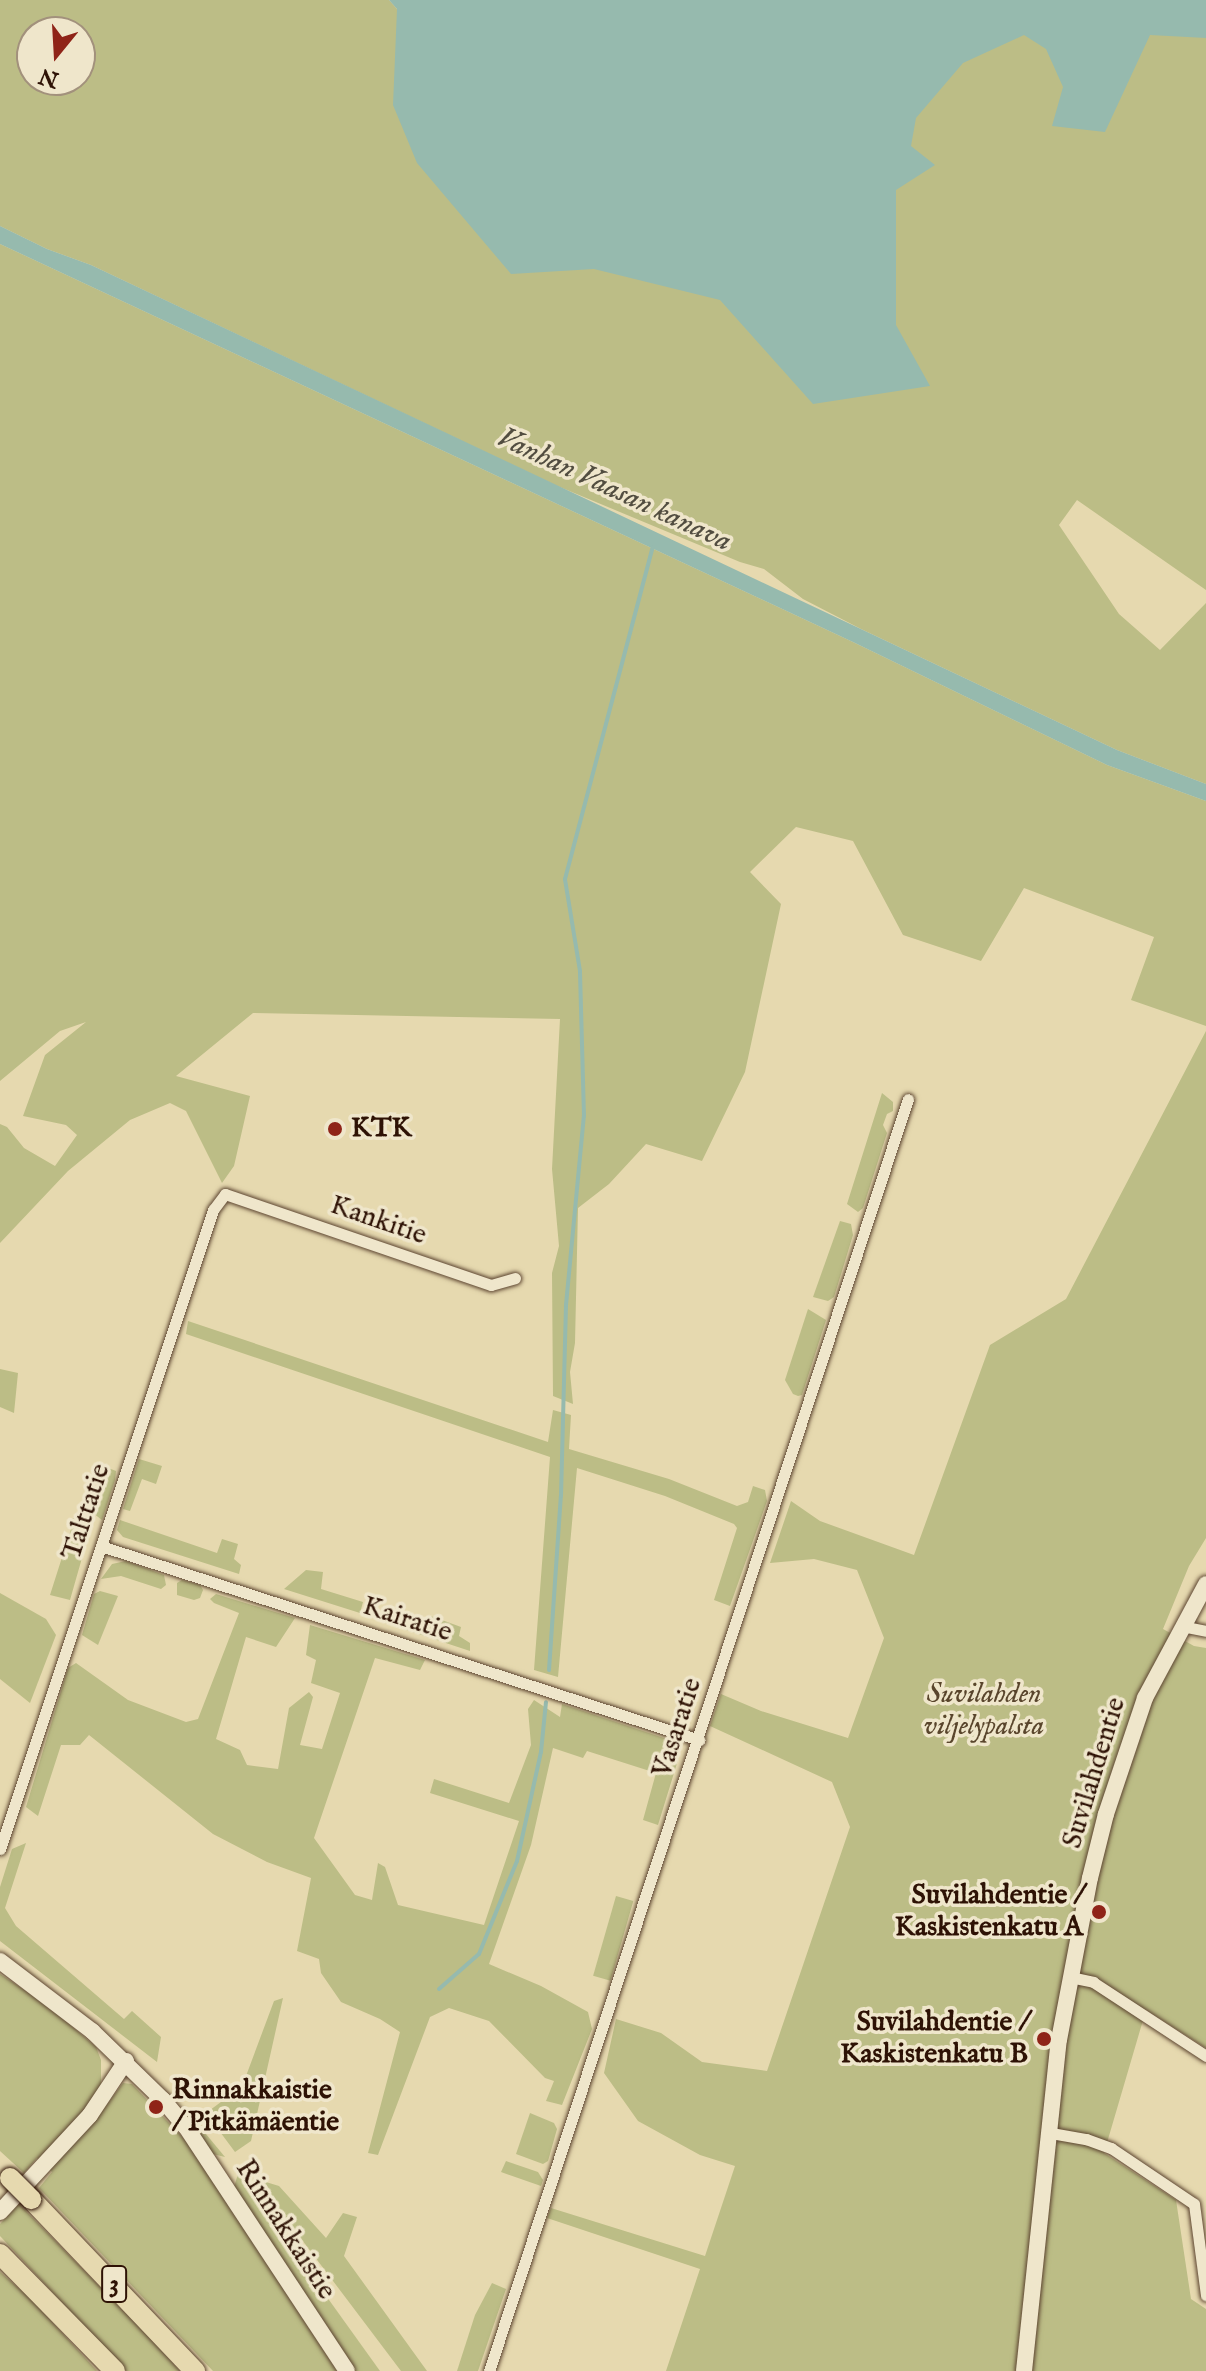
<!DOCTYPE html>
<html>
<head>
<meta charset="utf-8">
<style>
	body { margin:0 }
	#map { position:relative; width:1206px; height:2371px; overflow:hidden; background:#e6d9af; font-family:"IM FELL English",serif }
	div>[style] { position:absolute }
	.green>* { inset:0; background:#bcbd86; transform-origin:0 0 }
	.water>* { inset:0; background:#96baae }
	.stream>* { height:4px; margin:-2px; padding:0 2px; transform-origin:2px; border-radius:2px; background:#96baae }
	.roads { filter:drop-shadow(0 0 2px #5c4430) drop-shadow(0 0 2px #5c4430) }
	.street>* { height:11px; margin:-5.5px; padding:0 5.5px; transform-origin:5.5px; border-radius:5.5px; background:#efe6cb }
	.secondary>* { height:16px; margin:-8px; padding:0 8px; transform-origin:8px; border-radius:8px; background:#efe6cb }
	.highway>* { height:20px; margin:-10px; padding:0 10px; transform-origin:10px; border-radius:10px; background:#e6d9af }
	.bridges { filter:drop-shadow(0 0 2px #2e1205) drop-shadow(0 0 2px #2e1205) }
	.highway-bridge>* { height:20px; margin:-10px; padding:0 10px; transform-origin:10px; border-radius:10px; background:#e6d9af }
	.dots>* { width:22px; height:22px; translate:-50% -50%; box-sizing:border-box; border:4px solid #efe6cb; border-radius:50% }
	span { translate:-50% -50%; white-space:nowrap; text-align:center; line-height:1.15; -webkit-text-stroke:7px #efe6cb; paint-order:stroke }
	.shield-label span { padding:2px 6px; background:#efe6cb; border:2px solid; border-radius:6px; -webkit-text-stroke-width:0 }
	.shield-label { font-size:26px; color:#2e1205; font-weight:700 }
	.poi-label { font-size:28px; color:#2e1205; font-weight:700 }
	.left { translate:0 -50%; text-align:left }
	.right { translate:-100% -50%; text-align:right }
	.street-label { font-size:28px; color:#2e1205 }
	.park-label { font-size:28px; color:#59452c; font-style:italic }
	.water-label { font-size:30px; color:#524d40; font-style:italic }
	.north { position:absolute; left:16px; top:16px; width:80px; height:80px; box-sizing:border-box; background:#efe6cb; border:2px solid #a2917c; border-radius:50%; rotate:198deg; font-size:22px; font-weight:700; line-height:32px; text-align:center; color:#2e1205 }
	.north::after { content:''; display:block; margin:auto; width:28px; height:36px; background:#8f2418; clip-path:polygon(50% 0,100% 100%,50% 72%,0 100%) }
</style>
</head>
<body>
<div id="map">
	<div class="green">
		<i style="clip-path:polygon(evenodd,0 0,389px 0,397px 9px,397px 15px,678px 0,1206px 0,1206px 590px,1077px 500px,1059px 525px,1119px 614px,1160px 650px,1206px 603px,1206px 784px,1117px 750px,861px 629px,803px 599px,764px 569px,740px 562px,555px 485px,91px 265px,47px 249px,0 226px,0 0,32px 32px,80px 32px,80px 80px,32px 80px,32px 32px)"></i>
		<i style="clip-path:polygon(0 244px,855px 643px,1107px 765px,1206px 801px,1206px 1026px,1131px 1000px,1154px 937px,1024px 888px,981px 961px,903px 935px,853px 841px,796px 827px,750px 872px,781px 904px,745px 1072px,702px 1161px,646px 1144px,609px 1184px,578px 1208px,575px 1343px,570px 1372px,573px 1404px,553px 1396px,552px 1273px,559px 1246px,552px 1169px,560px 1019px,253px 1013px,176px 1076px,250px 1096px,234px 1166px,222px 1183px,186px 1111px,170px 1103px,130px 1120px,68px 1171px,0 1243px,0 1124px,7px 1127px,24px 1148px,55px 1166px,77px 1135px,66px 1125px,23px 1116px,45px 1055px,86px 1022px,60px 1031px,0 1081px)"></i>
		<i style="clip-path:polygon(1206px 1031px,1206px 1538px,1189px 1566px,1163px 1629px,1194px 1646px,1206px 1648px,1206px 2048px,1146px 2010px,1104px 2153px,1176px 2200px,1191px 2299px,1206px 2309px,1206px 2371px,666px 2371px,700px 2269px,547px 2218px,551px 2208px,705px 2256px,735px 2166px,700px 2155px,638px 2121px,604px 2073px,616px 2019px,661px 2033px,702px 2062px,767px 2071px,850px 1827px,832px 1782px,710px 1726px,721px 1694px,761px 1711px,848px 1738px,884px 1638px,857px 1570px,814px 1559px,770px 1563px,791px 1501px,820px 1521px,914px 1555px,990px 1345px,1066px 1299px)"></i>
		<i style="clip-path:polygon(882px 1093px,893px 1102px,893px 1111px,887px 1114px,883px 1125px,887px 1133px,863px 1208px,858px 1212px,847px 1204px)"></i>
		<i style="clip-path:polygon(840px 1221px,851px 1224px,853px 1235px,834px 1297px,828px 1301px,813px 1297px)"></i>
		<i style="clip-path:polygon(808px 1309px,826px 1320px,802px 1395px,798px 1396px,793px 1394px,785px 1380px)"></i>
		<i style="clip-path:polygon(188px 1321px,548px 1442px,553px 1410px,571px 1415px,569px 1449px,669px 1479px,737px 1506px,748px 1502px,753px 1486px,765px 1490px,767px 1501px,730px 1606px,714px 1600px,737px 1528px,734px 1524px,665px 1496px,577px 1468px,558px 1677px,534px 1670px,550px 1457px,186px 1334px)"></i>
		<i style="clip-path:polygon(0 1369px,18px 1373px,14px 1413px,0 1407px)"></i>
		<i style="clip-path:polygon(139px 1459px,162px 1466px,156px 1484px,142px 1479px,130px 1511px,123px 1509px)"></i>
		<i style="clip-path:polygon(106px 1467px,116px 1471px,115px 1480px,102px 1520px,89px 1510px)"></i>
		<i style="clip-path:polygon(73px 1518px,90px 1530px,70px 1600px,50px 1595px,72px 1526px,67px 1524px)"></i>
		<i style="clip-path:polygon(120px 1520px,217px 1553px,222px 1539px,238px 1544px,234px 1559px,241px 1565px,239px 1574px,123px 1537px,117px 1530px)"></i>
		<i style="clip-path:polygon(126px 1561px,164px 1575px,166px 1585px,161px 1589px,121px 1576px,101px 1579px,112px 1564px)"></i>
		<i style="clip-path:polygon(306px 1570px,323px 1572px,321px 1589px,363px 1602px,360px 1613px,284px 1589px)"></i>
		<i style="clip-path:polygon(182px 1580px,200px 1585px,203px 1590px,200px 1598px,194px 1600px,177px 1595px,177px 1583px)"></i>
		<i style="clip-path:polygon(100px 1591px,118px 1596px,98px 1645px,82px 1635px,94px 1594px)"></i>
		<i style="clip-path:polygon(0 1593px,46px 1619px,56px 1635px,30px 1703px,0 1679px)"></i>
		<i style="clip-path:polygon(216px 1594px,295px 1618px,276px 1647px,246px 1637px,216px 1739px,240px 1750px,247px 1765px,278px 1769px,289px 1708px,309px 1692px,313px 1697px,300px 1745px,322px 1749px,340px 1693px,311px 1683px,316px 1660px,306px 1655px,310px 1625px,425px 1660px,420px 1670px,375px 1658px,314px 1838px,355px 1895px,372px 1900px,378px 1863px,385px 1867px,398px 1905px,484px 1925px,519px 1821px,430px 1793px,434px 1779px,509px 1803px,531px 1745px,528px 1709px,534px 1700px,560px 1717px,562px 1704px,664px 1738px,678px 1749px,678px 1760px,658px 1825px,643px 1820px,656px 1773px,587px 1751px,583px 1758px,553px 1748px,531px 1845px,489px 1964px,541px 1986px,588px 2012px,592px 2029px,562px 2105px,546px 2101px,554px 2081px,545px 2078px,489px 2021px,449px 2008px,430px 2017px,378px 2155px,368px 2153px,400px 2032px,380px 2019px,341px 2002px,321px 1973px,319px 1959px,297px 1951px,311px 1878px,267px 1862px,213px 1834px,89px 1735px,80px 1745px,61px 1745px,38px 1816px,26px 1807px,68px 1668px,76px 1663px,128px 1700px,186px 1722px,198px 1719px,239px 1613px,214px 1603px,210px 1599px)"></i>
		<i style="clip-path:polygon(386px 1612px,427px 1624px,431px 1616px,461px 1627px,459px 1636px,470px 1643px,470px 1651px,385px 1623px)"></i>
		<i style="clip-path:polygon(26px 1843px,5px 1908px,16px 1926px,124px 2019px,132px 2011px,161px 2037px,157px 2062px,0 1941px,0 1887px,12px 1849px)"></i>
		<i style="left:616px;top:1896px;width:18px;height:83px;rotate:16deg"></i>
		<i style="clip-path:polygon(0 1974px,47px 2005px,96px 2047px,101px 2060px,101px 2086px,79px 2118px,91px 2126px,123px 2083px,132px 2084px,188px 2143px,337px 2371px,213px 2371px,39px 2188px,52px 2172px,37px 2158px,24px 2173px,0 2151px)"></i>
		<i style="clip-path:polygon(283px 1998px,251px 2141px,235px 2152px,206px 2113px,225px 2099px,237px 2100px,274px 2001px)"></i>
		<i style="clip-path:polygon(182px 2111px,196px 2122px,225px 2157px,213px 2154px)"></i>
		<i style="clip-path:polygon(530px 2113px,554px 2123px,557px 2129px,548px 2161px,543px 2164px,516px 2154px)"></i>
		<i style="clip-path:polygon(506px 2161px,538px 2172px,543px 2180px,541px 2186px,501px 2172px)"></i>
		<i style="clip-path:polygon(238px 2174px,253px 2194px,380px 2371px,355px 2371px,234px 2187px)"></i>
		<i style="clip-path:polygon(256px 2179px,279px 2186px,326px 2238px,343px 2213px,357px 2217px,344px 2256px,427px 2371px,401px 2371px)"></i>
		<i style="clip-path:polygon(19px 2204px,150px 2338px,180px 2371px,126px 2371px,0 2236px,0 2224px)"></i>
		<i style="clip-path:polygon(0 2272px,31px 2299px,97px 2371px,0 2371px)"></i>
		<i style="clip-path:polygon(492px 2283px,506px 2289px,478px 2371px,457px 2371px,475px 2315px)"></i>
	</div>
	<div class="water">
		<i style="clip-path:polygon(389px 0,1206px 0,1206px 38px,1150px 35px,1105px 132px,1052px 126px,1063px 87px,1046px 49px,1024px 35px,963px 63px,916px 118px,911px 146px,935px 165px,896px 190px,896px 325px,930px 386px,813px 404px,720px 300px,594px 269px,511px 274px,417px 163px,393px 105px,397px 9px)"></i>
		<i style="clip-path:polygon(0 226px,47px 249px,91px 265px,1117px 750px,1206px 784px,1206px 801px,1107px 765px,855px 643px,0 244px)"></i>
	</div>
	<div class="stream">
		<i style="left:549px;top:1670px;width:174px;rotate:-86.1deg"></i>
		<i style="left:561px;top:1496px;width:191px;rotate:-88.5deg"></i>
		<i style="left:566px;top:1305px;width:190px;rotate:-84.6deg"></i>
		<i style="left:584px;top:1116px;width:145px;rotate:-91.6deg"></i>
		<i style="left:580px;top:971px;width:93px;rotate:-99.3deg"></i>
		<i style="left:565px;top:879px;width:343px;rotate:-75.2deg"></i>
		<i style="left:439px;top:1989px;width:53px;rotate:-41.2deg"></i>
		<i style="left:479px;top:1954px;width:100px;rotate:-67.8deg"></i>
		<i style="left:517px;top:1861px;width:112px;rotate:-77.6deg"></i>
		<i style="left:541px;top:1752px;width:50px;rotate:-84.3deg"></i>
	</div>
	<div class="roads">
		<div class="street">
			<i style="left:101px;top:1546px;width:629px;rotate:17.97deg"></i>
			<i style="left:1181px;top:1626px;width:25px;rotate:11deg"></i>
			<i style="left:0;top:1849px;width:674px;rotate:-71.57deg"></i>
			<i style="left:213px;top:1210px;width:20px;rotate:-53deg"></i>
			<i style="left:225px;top:1194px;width:281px;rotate:18.9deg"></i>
			<i style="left:491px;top:1285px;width:25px;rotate:-16deg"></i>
			<i style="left:1070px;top:1977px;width:24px;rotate:12deg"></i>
			<i style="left:1093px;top:1982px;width:135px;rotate:33.2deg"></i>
			<i style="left:1051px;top:2133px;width:36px;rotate:10deg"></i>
			<i style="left:1086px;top:2139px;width:27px;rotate:20deg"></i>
			<i style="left:1111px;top:2148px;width:100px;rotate:34deg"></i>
			<i style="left:1194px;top:2204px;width:92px;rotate:82.5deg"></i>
			<i style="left:489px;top:2371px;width:1339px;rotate:-71.77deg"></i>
		</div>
		<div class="secondary">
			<i style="left:0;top:1961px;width:116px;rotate:37.3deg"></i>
			<i style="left:92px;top:2031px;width:99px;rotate:44.2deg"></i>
			<i style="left:163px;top:2100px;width:35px;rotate:50deg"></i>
			<i style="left:186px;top:2127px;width:292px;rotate:56.6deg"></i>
			<i style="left:0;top:2212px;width:132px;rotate:-47.1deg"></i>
			<i style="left:90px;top:2115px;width:65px;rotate:-56.3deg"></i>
			<i style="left:1024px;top:2371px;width:333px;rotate:-84deg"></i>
			<i style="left:1059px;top:2040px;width:165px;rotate:-79.2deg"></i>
			<i style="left:1090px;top:1878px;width:66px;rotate:-76deg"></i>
			<i style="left:1106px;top:1814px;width:122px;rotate:-71.4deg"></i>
			<i style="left:1145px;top:1698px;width:129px;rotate:-61.8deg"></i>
		</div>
		<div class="highway">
			<i style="left:31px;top:2199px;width:238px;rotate:46.4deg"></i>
			<i style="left:0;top:2254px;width:164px;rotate:45.5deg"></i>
		</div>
	</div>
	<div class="bridges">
		<div class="highway-bridge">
			<i style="left:10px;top:2178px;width:30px;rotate:45deg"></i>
		</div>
	</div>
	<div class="dots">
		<i style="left:335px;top:1129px;background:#8f2418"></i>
		<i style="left:1099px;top:1912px;background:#8f2418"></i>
		<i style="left:1044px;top:2039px;background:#8f2418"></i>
		<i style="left:156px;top:2107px;background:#8f2418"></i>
	</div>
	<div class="shield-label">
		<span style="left:114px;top:2284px">3</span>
	</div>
	<div class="poi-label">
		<span class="left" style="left:351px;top:1129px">KTK</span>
		<span class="right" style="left:1083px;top:1912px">Suvilahdentie /<br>Kaskistenkatu A</span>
		<span class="right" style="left:1028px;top:2039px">Suvilahdentie /<br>Kaskistenkatu B</span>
		<span class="left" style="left:172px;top:2107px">Rinnakkaistie<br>/ Pitkämäentie</span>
	</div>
	<div class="street-label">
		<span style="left:378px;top:1221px;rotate:19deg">Kankitie</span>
		<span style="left:87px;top:1512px;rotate:-72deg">Talttatie</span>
		<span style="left:407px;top:1620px;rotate:18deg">Kairatie</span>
		<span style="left:678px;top:1728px;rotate:-72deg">Vasaratie</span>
		<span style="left:1095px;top:1773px;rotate:-73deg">Suvilahdentie</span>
		<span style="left:285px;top:2230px;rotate:57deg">Rinnakkaistie</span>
	</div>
	<div class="park-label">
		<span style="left:984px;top:1711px">Suvilahden<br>viljelypalsta</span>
	</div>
	<div class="water-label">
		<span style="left:614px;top:490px;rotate:25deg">Vanhan Vaasan kanava</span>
	</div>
	<div class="north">N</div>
</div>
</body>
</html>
